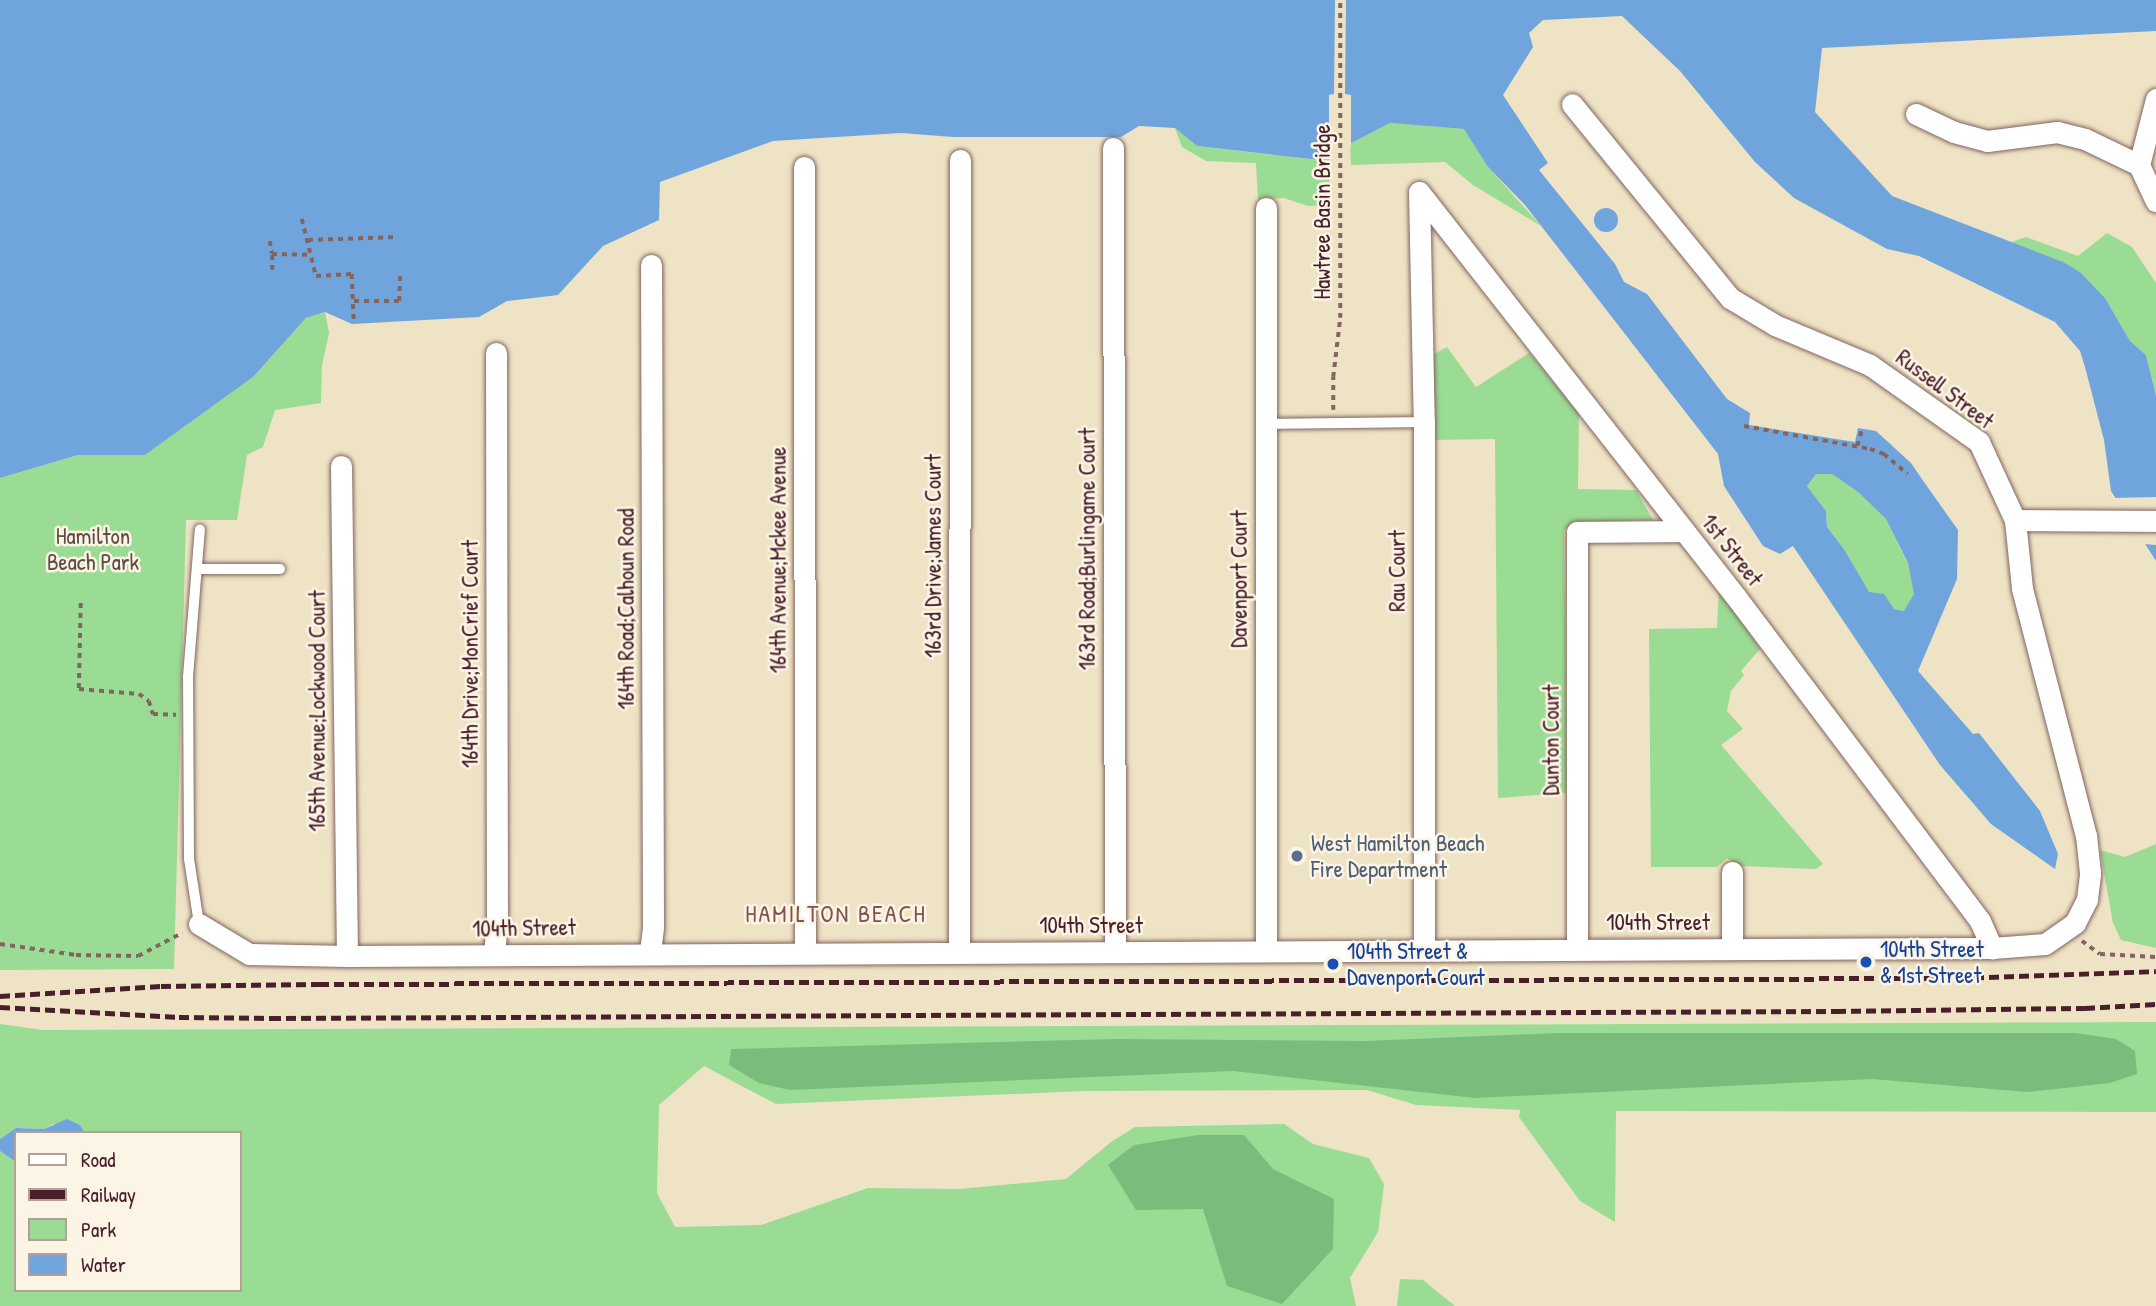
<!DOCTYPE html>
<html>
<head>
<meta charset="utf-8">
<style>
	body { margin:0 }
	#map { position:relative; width:2156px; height:1306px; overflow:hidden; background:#eee3c4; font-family:"Patrick Hand",sans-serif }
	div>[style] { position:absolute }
	.green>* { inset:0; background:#9adc93 }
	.forest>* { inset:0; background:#7bbc7d }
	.water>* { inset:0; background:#6fa5dc }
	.round { border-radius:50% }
	.pier>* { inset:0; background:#eee3c4 }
	.path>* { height:3.5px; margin-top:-1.75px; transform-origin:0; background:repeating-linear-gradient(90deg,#836461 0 5px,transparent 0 10px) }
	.roads { filter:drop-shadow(0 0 2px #836461) drop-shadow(0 0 2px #836461) }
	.service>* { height:10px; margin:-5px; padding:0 5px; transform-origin:5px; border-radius:5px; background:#fff }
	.minor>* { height:21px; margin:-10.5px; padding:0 10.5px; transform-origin:10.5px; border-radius:10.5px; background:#fff }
	.rail>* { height:5px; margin-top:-2.5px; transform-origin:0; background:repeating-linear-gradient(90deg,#4a1f2b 0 10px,transparent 0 15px) }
	.dots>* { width:19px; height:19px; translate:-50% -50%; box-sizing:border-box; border:4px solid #fcf5e5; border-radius:50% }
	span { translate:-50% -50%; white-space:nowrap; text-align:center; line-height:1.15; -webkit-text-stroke:5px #fcf5e5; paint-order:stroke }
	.street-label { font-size:23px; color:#4a1f2b }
	.park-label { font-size:23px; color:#5e4e45 }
	.service-label { font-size:23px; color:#4e5e75 }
	.left { translate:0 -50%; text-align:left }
	.transit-label { font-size:23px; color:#164399 }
	.neighbourhood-label { font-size:24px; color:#85514d; letter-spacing:2px }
	.legend { position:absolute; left:14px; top:1131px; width:228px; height:161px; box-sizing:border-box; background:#fcf5e5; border:2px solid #b59f9b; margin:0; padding:9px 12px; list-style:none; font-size:21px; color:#4a1f2b }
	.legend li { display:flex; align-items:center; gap:14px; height:35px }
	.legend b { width:35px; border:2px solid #b59f9b }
</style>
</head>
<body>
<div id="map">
	<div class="green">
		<i style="clip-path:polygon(1390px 123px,1465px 129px,1488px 167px,1541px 226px,1473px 185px,1445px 162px,1351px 165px,1350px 144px)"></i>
		<i style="clip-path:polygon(1175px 128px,1197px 146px,1318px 160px,1329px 156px,1329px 205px,1308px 206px,1284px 198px,1258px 199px,1256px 163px,1206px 161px,1182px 147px)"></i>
		<i style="clip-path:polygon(2107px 233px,2132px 247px,2156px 283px,2156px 396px,2146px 355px,2130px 341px,2105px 298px,2080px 272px,2011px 242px,2026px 237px,2078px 256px)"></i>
		<i style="clip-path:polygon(325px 312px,329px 333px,322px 365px,321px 403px,275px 410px,263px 447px,247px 455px,237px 520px,186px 520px,174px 969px,0 970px,0 478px,78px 455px,145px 455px,253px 377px,306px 318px)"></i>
		<i style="clip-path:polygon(1447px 347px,1476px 387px,1529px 353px,1579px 412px,1578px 489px,1636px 490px,1653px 520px,1573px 522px,1564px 531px,1567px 793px,1498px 798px,1495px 439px,1433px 440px,1429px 357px)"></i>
		<i style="clip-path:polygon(1816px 473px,1832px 474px,1858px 492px,1886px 519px,1908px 564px,1915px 594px,1904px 611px,1894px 609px,1869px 593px,1844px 549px,1827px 527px,1826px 511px,1807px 486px)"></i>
		<i style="clip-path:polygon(1719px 587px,1760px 649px,1741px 671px,1744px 675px,1731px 691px,1727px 711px,1743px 729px,1721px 745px,1823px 864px,1816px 869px,1740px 866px,1727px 858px,1717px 867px,1651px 867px,1649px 629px,1717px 628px)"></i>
		<i style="clip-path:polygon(2156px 844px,2156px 948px,2121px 940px,2113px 923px,2100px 850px,2125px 857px)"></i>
		<i style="clip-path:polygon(2156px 1022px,2156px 1112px,1616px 1111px,1615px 1222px,1580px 1201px,1519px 1117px,1520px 1110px,1416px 1105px,1367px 1090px,1086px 1091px,776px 1104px,704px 1066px,659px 1105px,657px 1193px,675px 1227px,761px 1225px,868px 1188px,959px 1189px,1066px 1179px,1111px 1142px,1135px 1127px,1284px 1124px,1313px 1144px,1369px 1158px,1384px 1184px,1378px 1232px,1350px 1278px,1356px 1306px,0 1306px,0 1151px,16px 1162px,16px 1290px,240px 1290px,240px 1133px,85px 1133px,80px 1125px,53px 1124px,44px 1129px,16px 1128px,0 1139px,0 1024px,43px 1030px)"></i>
		<i style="clip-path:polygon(1400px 1279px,1423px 1280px,1455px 1306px,1397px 1306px)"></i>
	</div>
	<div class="forest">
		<i style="clip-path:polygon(1558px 1033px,2076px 1033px,2116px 1039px,2135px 1051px,2137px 1074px,2110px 1083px,2027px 1092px,1872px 1079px,1475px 1098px,1233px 1071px,790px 1090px,759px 1083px,729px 1065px,731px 1049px,1117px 1039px,1366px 1041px)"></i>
		<i style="clip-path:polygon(1198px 1135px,1244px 1135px,1273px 1169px,1334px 1199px,1333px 1249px,1282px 1304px,1227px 1286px,1203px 1209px,1136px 1210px,1108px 1165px,1134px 1145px)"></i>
	</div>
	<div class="water">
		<i style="clip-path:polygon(evenodd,0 0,2156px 0,2156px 31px,1822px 48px,1815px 112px,1892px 196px,2063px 262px,2080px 272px,2105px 298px,2130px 341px,2146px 355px,2156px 396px,2156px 561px,2111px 491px,2104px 440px,2085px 367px,2080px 351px,2055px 322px,1919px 256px,1887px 249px,1794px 198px,1755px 162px,1680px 71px,1622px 16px,1543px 20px,1529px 33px,1533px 47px,1503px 95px,1548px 163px,1539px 170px,1615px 264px,1624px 282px,1647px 294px,1727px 399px,1750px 413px,1749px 425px,1855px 442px,1858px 428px,1876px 431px,1911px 463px,1924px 482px,1958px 530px,1957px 579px,1918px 671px,1973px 734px,1979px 733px,2040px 811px,2058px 854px,2055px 869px,1991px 824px,1940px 765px,1793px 546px,1780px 554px,1763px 546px,1724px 486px,1718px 454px,1525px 205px,1488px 167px,1464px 129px,1390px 123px,1319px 160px,1197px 146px,1175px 128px,1139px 126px,1121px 137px,953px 137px,901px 133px,773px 141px,660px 182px,659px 220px,603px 246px,558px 295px,507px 301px,479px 317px,352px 324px,325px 312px,306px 318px,253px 377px,145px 455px,78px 455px,0 478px,0 0,1816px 474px,1832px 474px,1858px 492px,1886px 519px,1908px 563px,1914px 594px,1904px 611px,1894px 609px,1884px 594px,1869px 592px,1844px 549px,1827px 527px,1826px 511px,1807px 486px,1816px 474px)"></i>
		<i class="round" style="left:1594px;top:208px;width:24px;height:24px"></i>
		<i style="clip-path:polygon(67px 1119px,80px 1125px,85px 1133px,16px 1133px,16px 1162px,0 1151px,0 1139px,16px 1128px,44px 1129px)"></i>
	</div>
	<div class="pier">
		<i style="clip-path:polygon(1335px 0,1346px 0,1345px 94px,1351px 95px,1351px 147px,1329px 160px,1329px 95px,1334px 94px)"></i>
		<i style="clip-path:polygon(2156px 497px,2156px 545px,2143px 544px,2112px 498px)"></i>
	</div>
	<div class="path">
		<i style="left:302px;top:219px;width:59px;rotate:76.2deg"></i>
		<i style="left:316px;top:276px;width:36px;rotate:-3deg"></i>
		<i style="left:352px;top:274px;width:50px;rotate:87.7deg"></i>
		<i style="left:308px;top:240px;width:89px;rotate:-1.9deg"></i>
		<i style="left:270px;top:241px;width:13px;rotate:81deg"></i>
		<i style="left:272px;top:270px;width:16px;rotate:-90deg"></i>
		<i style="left:272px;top:254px;width:39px;rotate:1deg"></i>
		<i style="left:354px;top:301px;width:45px"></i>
		<i style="left:399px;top:301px;width:27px;rotate:-88deg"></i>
		<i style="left:1333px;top:410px;width:33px;rotate:-90deg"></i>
		<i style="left:1333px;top:377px;width:59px;rotate:-83.2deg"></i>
		<i style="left:1340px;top:318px;width:318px;rotate:-90deg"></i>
		<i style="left:1744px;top:426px;width:128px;rotate:10.3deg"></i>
		<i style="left:1870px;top:449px;width:15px;rotate:20deg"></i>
		<i style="left:1884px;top:454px;width:31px;rotate:40deg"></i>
		<i style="left:1857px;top:446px;width:19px;rotate:-74deg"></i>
		<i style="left:81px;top:603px;width:86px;rotate:91.3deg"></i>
		<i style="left:79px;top:689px;width:60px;rotate:4.8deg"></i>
		<i style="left:139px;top:694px;width:12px;rotate:35deg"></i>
		<i style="left:149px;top:701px;width:14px;rotate:73deg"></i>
		<i style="left:153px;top:714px;width:23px;rotate:2deg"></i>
		<i style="left:2082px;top:941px;width:22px;rotate:36deg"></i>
		<i style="left:2100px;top:954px;width:56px;rotate:3.1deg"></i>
		<i style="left:0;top:944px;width:77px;rotate:8.2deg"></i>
		<i style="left:76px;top:955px;width:62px;rotate:0.9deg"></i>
		<i style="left:138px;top:956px;width:50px;rotate:-27.6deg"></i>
	</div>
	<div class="roads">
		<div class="service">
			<i style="left:1265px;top:424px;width:159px;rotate:-0.7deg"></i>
			<i style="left:197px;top:569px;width:83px"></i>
			<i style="left:199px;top:924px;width:66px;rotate:-98.7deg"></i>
			<i style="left:189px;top:859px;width:182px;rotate:-90.3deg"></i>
			<i style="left:188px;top:677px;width:148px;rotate:-85.4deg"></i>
		</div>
		<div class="minor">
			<i style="left:2156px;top:99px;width:68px;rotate:104.4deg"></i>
			<i style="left:2139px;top:165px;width:40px;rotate:65deg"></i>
			<i style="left:1916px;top:114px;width:42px;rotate:25.3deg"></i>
			<i style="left:1954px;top:132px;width:34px;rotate:15deg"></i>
			<i style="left:1987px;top:141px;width:71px;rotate:-7.3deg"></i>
			<i style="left:2057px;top:132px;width:29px;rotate:14deg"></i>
			<i style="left:2085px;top:139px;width:60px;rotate:25.7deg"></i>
			<i style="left:1113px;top:148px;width:803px;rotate:89.86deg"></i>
			<i style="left:804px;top:167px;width:786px;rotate:89.93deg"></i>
			<i style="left:1419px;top:192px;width:514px;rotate:51.95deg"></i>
			<i style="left:1736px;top:597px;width:406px;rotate:53deg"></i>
			<i style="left:1980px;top:921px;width:30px;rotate:66deg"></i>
			<i style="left:1419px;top:192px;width:230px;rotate:88.8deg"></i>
			<i style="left:1424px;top:422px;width:528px;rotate:90deg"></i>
			<i style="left:1266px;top:208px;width:743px;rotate:90deg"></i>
			<i style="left:341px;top:466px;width:490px;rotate:89.3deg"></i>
			<i style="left:2015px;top:520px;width:141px;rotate:0.4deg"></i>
			<i style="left:1732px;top:872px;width:76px;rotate:90deg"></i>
			<i style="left:199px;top:924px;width:58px;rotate:31deg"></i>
			<i style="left:249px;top:954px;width:98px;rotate:1.2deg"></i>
			<i style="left:347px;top:956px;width:1645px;rotate:-0.28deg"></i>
			<i style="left:1992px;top:948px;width:53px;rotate:-4.3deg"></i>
			<i style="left:2045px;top:944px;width:37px;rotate:-35deg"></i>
			<i style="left:2075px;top:923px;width:27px;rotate:-63deg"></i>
			<i style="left:2087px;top:899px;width:26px;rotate:-83deg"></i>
			<i style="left:2090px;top:873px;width:37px;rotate:-96deg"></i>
			<i style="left:2086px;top:836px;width:256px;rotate:-104.5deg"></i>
			<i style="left:2022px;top:588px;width:68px;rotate:-95.9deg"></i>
			<i style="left:2015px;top:520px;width:86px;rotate:-114.8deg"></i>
			<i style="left:1979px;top:442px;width:133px;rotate:-144.8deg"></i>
			<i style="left:1870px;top:365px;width:103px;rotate:-157.2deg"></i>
			<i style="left:1775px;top:325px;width:52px;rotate:-149deg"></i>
			<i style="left:1730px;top:298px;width:250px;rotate:-129.2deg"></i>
			<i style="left:1577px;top:949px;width:417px;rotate:-90deg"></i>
			<i style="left:1577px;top:532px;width:107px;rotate:-0.5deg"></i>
			<i style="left:650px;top:952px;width:26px;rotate:-83deg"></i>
			<i style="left:653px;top:926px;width:661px;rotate:-90.17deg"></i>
			<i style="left:959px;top:952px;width:792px;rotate:-89.93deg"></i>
			<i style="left:494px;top:955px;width:32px;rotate:-85deg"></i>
			<i style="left:497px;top:923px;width:570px;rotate:-90.1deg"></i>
		</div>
	</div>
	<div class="rail">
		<i style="left:0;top:996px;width:161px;rotate:-3.6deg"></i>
		<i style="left:161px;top:986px;width:158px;rotate:-0.7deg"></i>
		<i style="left:319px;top:984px;width:1640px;rotate:-0.21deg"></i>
		<i style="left:1959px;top:978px;width:197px;rotate:-2deg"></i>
		<i style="left:0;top:1007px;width:179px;rotate:3.2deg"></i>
		<i style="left:179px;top:1017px;width:92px;rotate:0.6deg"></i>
		<i style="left:271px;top:1018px;width:1565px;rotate:-0.26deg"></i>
		<i style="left:1836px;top:1011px;width:249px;rotate:-0.7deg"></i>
		<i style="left:2085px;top:1008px;width:71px;rotate:-3.2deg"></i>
	</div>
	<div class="dots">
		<i style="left:1297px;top:856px;background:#5c6f8a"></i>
		<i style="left:1866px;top:962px;background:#1a4fb4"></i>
		<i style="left:1333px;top:964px;background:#1a4fb4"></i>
	</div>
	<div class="street-label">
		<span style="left:1322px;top:212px;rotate:-90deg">Hawtree Basin Bridge</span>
		<span style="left:1945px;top:389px;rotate:37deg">Russell Street</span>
		<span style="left:1087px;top:549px;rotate:-90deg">163rd Road;Burlingame Court</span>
		<span style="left:1732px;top:550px;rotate:52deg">1st Street</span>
		<span style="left:933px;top:556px;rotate:-90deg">163rd Drive;James Court</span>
		<span style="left:778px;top:560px;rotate:-90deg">164th Avenue;Mckee Avenue</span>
		<span style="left:1397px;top:571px;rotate:-90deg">Rau Court</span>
		<span style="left:1239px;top:579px;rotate:-90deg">Davenport Court</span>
		<span style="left:626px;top:609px;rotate:-90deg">164th Road;Calhoun Road</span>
		<span style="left:470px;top:654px;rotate:-90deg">164th Drive;MonCrief Court</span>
		<span style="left:317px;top:711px;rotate:-90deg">165th Avenue;Lockwood Court</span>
		<span style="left:1551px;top:740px;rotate:-90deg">Dunton Court</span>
		<span style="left:1658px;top:922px">104th Street</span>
		<span style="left:1091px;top:925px">104th Street</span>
		<span style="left:524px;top:928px;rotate:-1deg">104th Street</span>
	</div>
	<div class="park-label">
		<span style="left:93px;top:549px">Hamilton<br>Beach Park</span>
	</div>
	<div class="service-label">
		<span class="left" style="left:1311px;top:856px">West Hamilton Beach<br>Fire Department</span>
	</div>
	<div class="transit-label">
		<span class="left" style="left:1880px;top:962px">104th Street<br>&amp; 1st Street</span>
		<span class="left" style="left:1347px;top:964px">104th Street &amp;<br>Davenport Court</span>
	</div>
	<div class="neighbourhood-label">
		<span style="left:836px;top:914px">HAMILTON BEACH</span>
	</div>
	<ul class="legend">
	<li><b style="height:9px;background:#fff"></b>Road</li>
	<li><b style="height:9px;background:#4a1f2b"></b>Railway</li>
	<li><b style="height:19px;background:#9adc93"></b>Park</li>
	<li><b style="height:19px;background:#6fa5dc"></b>Water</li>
	</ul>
</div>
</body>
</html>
